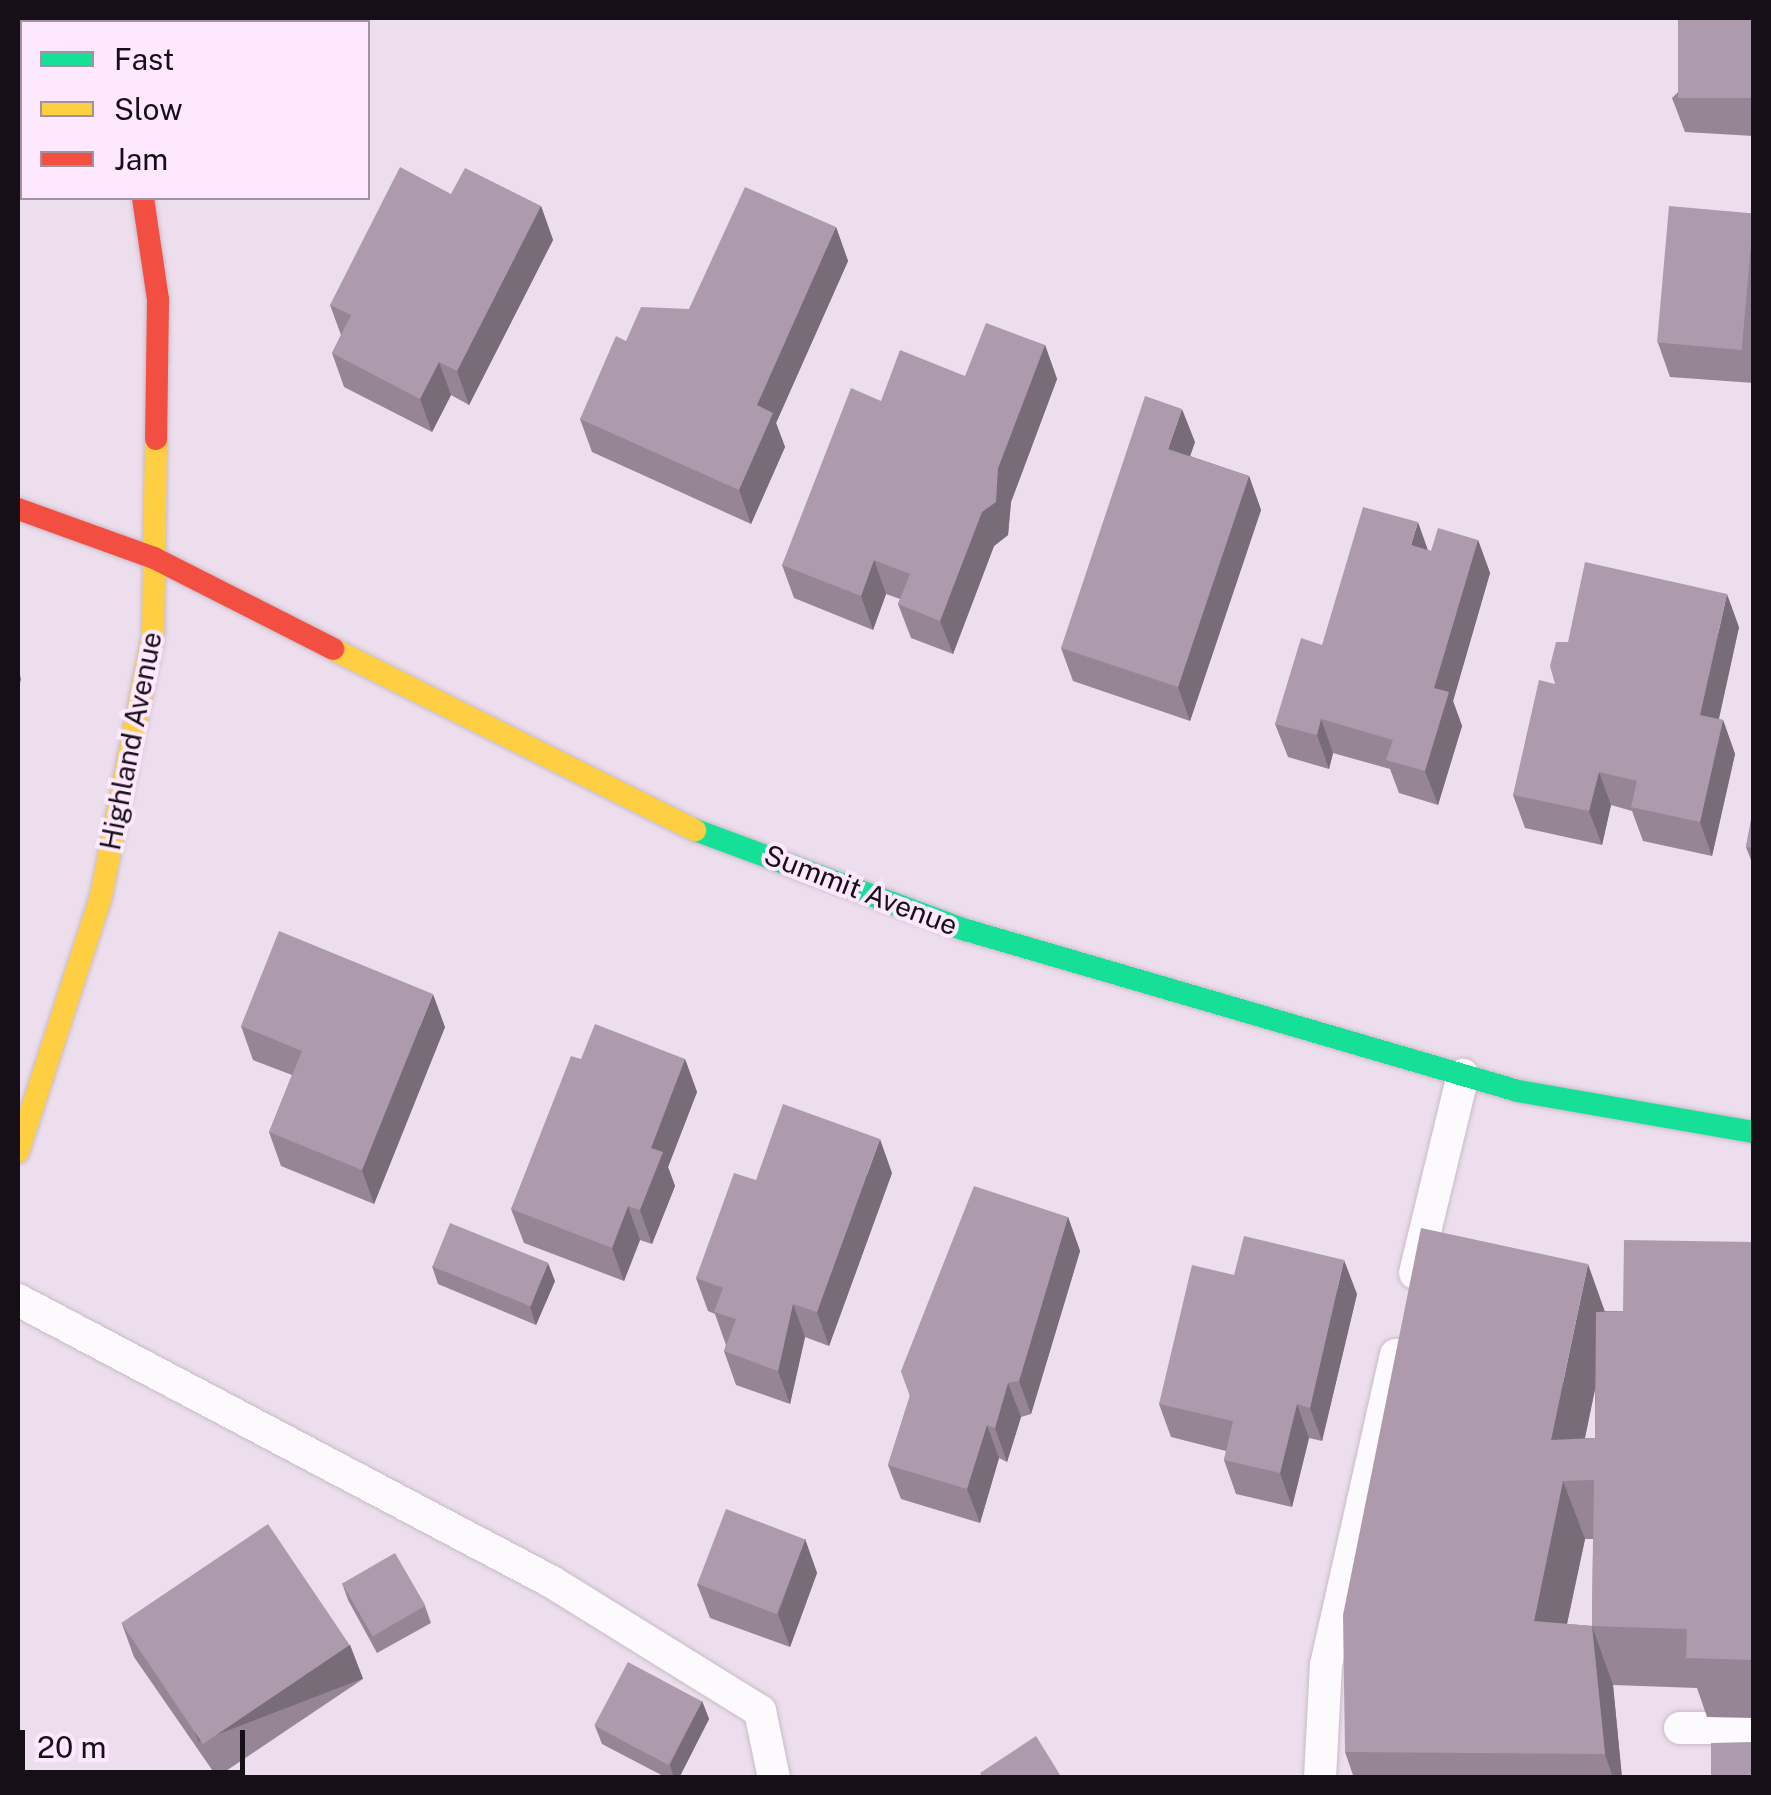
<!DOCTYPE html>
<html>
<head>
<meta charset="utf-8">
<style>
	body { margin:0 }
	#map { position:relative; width:1771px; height:1795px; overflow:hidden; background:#eddeed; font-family:"Public Sans",sans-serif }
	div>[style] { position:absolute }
	.roads { filter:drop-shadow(0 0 2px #c8bcc8) drop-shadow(0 0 2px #c8bcc8) }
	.lane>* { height:32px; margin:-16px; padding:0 16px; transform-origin:16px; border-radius:16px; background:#fcfafc }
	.street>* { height:55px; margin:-27.5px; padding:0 27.5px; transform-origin:27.5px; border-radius:27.5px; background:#fcfafc }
	.fast>* { height:22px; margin:-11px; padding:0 11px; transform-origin:11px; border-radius:11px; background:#16e098 }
	.slow>* { height:22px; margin:-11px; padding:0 11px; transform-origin:11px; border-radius:11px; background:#ffcf43 }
	.jam>* { height:22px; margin:-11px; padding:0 11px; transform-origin:11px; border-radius:11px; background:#f24e42 }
	.wall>* { inset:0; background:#958595 }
	.shaded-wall>* { inset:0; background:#796c79; transform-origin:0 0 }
	.building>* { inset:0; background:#ad9bad; transform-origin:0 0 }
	span { translate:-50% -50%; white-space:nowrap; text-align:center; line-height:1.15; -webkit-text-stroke:8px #fde8fd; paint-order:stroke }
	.street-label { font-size:28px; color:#170f18 }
	.frame { position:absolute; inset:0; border:20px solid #170f18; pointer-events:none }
	.legend { position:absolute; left:20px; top:20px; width:350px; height:180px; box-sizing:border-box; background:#fde8fd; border:2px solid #a191a1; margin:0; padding:12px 18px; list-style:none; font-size:30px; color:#170f18 }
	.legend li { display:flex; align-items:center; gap:20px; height:50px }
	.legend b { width:50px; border:2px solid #a191a1 }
	.scale { position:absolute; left:20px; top:1730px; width:225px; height:45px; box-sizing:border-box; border:5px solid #170f18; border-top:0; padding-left:12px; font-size:30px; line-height:35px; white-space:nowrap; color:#170f18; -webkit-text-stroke:8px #fde8fd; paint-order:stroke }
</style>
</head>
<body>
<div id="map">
	<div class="roads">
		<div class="lane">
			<i style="left:1415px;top:1273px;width:204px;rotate:-76.4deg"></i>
			<i style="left:18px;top:1300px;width:604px;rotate:27.84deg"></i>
			<i style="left:552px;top:1582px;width:245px;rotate:31.8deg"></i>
			<i style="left:760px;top:1711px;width:68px;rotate:78.2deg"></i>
			<i style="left:1680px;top:1728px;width:74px"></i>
			<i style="left:1320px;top:1778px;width:113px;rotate:-87deg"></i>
			<i style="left:1326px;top:1665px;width:318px;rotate:-77.3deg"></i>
		</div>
		<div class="street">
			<i style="left:106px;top:18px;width:4px;rotate:63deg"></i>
		</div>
		<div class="fast">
			<i style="left:695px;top:830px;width:289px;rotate:20.3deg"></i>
			<i style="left:966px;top:930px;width:575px;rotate:16.26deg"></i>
			<i style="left:1518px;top:1091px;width:240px;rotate:9.9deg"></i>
		</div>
		<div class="slow">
			<i style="left:333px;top:649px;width:405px;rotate:26.6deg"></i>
			<i style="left:18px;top:1152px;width:269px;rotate:-72deg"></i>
			<i style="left:101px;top:896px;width:266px;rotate:-78.7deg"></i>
			<i style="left:153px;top:635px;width:196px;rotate:-89.1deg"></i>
		</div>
		<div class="jam">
			<i style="left:143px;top:198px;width:103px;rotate:81.6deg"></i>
			<i style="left:158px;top:300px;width:139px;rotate:90.8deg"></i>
			<i style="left:18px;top:509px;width:145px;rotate:19.8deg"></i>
			<i style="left:154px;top:558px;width:201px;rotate:26.9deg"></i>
		</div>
	</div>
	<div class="wall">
		<i style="clip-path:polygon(1754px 18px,1754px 136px,1685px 132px,1672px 98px)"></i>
		<i style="clip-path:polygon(451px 194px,541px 206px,553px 240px,469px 405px,451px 395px,432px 432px,344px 387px,332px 353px,341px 335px,330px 305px)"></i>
		<i style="clip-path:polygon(1754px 213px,1754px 383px,1670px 377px,1658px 343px)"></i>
		<i style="clip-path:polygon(836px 227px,848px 261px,776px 423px,785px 447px,751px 524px,592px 452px,580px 419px,626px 341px,689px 309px)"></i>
		<i style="clip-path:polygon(1045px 345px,1057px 379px,1011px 502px,1008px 535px,994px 546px,953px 654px,911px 638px,898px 604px,900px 599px,886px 594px,873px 630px,794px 598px,782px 565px,965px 376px)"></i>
		<i style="clip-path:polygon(1195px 442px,1190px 456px,1249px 476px,1261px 510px,1190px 721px,1073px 681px,1061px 648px)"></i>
		<i style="clip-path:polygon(1478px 540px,1490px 573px,1453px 701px,1462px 726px,1438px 805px,1399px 793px,1390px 769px,1333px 753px,1329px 769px,1288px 757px,1275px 724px,1322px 645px,1428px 550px,1431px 551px)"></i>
		<i style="clip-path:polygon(1739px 627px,1719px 719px,1723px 720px,1735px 754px,1712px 856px,1643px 841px,1632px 811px,1611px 805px,1602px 845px,1525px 828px,1513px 795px,1555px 684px)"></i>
		<i style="clip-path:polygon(1754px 804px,1754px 868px,1746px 847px)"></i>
		<i style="clip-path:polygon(241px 1026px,445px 1027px,374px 1204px,281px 1166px,269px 1132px,292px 1075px,253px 1060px)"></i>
		<i style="clip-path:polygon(581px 1059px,685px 1059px,697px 1092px,668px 1167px,675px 1186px,652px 1244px,640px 1240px,624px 1281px,524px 1243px,511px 1209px)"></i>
		<i style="clip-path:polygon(892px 1173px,829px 1346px,805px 1337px,790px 1404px,736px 1385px,724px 1351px,726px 1345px,715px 1314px,708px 1311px,696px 1278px,756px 1180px)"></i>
		<i style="clip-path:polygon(1068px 1217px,1080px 1251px,1031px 1414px,1021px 1417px,1007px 1462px,999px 1458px,980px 1523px,901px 1499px,888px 1465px,910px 1396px,901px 1371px)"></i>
		<i style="clip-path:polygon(evenodd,1754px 1242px,1754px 1718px,1707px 1717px,1697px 1688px,1613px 1685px,1622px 1778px,1354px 1778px,1345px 1752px,1605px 1311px,1623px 1311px,1754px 1242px,1595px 1388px,1595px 1438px,1585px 1438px,1595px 1388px,1754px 1242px,1585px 1539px,1593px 1539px,1592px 1626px,1567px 1624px,1585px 1539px)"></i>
		<i style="clip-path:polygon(432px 1266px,555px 1281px,536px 1325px,438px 1284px)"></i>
		<i style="clip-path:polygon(1234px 1275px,1357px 1294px,1322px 1441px,1309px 1438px,1292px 1507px,1236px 1494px,1224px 1460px,1226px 1451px,1171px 1437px,1159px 1404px)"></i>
		<i style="clip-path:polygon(805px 1539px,817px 1573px,790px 1647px,710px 1618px,697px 1584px)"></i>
		<i style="clip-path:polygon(342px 1583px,425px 1606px,431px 1623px,377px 1653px,348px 1600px)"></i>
		<i style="clip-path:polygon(122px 1624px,350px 1645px,363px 1679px,217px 1777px,134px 1657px)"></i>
		<i style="clip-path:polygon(702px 1701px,709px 1719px,679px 1778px,667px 1778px,602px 1744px,595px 1726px)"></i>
	</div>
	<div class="shaded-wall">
		<i style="clip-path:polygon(541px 206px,553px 240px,469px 405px,457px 371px)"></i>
		<i style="clip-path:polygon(836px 227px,848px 261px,776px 423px,785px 447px,751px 524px,739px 490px,757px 405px)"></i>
		<i style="clip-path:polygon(1045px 345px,1057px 379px,1011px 502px,1008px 535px,994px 546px,953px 654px,940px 621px)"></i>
		<i style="clip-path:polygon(439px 362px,451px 395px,432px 432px,420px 399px)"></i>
		<i style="clip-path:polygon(1182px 409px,1195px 442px,1181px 482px,1168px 449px)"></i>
		<i style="clip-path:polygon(1249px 476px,1261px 510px,1190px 721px,1178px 687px)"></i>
		<i style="clip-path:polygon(1418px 522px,1430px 556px,1411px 545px)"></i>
		<i style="clip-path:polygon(1478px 540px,1490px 573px,1453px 701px,1462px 726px,1438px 805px,1425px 771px,1434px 688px)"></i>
		<i style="clip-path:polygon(874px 560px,886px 594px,873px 630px,861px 596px)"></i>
		<i style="clip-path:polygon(1727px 594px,1739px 627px,1712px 749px,1700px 715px)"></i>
		<i style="clip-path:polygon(18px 668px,21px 679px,18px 691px)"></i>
		<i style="clip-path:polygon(1321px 719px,1333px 753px,1329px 769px,1317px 735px)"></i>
		<i style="clip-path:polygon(1723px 720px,1735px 754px,1712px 856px,1700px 822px)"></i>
		<i style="clip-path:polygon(1599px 772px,1611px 805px,1602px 845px,1589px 811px)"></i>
		<i style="clip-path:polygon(433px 994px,445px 1027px,374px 1204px,362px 1170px)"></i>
		<i style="clip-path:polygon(685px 1059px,697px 1092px,668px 1167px,675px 1186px,652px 1244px,640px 1210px,651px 1148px)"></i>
		<i style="clip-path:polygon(880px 1139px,892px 1173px,829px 1346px,817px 1312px)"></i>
		<i style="clip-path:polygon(628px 1206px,640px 1240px,624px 1281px,612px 1248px)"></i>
		<i style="clip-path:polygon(1068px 1217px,1080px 1251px,1031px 1414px,1019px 1381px)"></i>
		<i style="clip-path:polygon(1344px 1260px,1357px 1294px,1322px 1441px,1310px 1408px)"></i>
		<i style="clip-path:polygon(548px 1263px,555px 1281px,536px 1325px,530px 1307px)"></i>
		<i style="clip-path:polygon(1588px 1264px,1609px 1323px,1576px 1480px,1551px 1440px)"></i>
		<i style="clip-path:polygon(793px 1304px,805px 1337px,790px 1404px,778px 1371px)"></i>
		<i style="clip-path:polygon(1008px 1383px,1021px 1417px,1007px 1462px,995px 1428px)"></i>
		<i style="clip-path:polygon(1297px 1404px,1309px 1438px,1292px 1507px,1280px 1473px)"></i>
		<i style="clip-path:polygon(987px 1425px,999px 1458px,980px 1523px,967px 1489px)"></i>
		<i style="clip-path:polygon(1563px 1481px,1585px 1539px,1555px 1680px,1534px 1621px)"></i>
		<i style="clip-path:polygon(805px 1539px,817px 1573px,790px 1647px,778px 1614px)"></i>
		<i style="clip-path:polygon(1592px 1626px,1613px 1685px,1622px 1778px,1613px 1778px,1605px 1754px)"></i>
		<i style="left:350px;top:1645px;width:36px;height:176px;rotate:69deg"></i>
		<i style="clip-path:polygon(702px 1701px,709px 1719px,679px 1778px,674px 1778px,670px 1765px)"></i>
	</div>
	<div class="building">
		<i style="left:1678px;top:18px;width:76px;height:80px"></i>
		<i style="clip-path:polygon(400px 167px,451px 194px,465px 168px,541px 206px,457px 371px,439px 362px,420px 399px,332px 353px,351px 315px,330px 305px)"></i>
		<i style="clip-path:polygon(745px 187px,836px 227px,757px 405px,773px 413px,739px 490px,580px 419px,616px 336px,626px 341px,641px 307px,689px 309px)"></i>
		<i style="left:1669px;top:206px;width:85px;height:137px;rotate:5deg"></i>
		<i style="clip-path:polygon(986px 323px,1045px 345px,998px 468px,996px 502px,982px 512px,940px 621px,898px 604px,910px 574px,874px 560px,861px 596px,782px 565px,851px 388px,881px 401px,900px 350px,965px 376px)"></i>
		<i style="clip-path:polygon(1145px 396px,1182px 409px,1168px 449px,1249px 476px,1178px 687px,1061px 648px)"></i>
		<i style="clip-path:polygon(1363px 507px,1418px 522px,1411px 545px,1431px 551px,1438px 528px,1478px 540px,1434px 688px,1449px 692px,1425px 771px,1386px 760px,1393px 740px,1321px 719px,1317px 735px,1275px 724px,1301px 638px,1322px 645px)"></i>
		<i style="clip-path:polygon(1585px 562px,1727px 594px,1700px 715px,1723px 720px,1700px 822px,1631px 807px,1637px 781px,1599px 772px,1589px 811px,1513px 795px,1539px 680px,1555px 684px,1550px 666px,1556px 642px,1568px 642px)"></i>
		<i style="clip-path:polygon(1754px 804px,1754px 848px,1746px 847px)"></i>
		<i style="clip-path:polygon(279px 931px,433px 994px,362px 1170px,269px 1132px,302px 1051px,241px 1026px)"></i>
		<i style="clip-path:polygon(595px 1024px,685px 1059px,651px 1148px,663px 1152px,640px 1210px,628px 1206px,612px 1248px,511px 1209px,571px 1056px,581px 1059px)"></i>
		<i style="clip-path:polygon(783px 1104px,880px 1139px,817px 1312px,793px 1304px,778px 1371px,724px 1351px,736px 1319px,714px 1312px,723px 1288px,696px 1278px,734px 1173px,756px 1180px)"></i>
		<i style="clip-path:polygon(974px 1186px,1068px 1217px,1019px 1381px,1008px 1383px,995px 1428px,987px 1425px,967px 1489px,888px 1465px,910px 1395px,901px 1371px)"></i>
		<i style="left:450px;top:1223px;width:106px;height:47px;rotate:22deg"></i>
		<i style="clip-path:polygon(evenodd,1421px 1228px,1588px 1264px,1551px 1440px,1595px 1438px,1596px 1312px,1623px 1311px,1624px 1240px,1754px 1242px,1754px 1660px,1686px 1658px,1687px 1629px,1592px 1626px,1605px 1754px,1345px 1752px,1343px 1615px,1421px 1228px,1594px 1480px,1592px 1626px,1534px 1621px,1563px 1481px,1594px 1480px)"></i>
		<i style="clip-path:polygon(1244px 1236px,1344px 1260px,1310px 1408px,1297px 1404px,1280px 1473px,1224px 1460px,1233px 1421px,1159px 1404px,1192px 1265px,1234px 1275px)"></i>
		<i style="left:726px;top:1509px;width:85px;height:80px;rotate:21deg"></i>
		<i style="left:268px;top:1524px;width:146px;height:177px;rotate:56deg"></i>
		<i style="left:395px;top:1553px;width:61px;height:61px;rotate:60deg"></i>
		<i style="left:628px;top:1662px;width:84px;height:72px;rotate:28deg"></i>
		<i style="clip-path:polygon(1752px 1727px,1754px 1727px,1754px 1778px,1711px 1778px,1711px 1743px,1752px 1742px)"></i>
		<i style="clip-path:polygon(1036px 1736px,1062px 1778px,983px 1778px,980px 1773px)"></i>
	</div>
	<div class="street-label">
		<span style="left:131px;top:741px;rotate:-79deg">Highland Avenue</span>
		<span style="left:861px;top:890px;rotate:21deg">Summit Avenue</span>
	</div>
	<div class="frame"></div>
	<ul class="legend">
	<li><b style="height:12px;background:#16e098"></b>Fast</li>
	<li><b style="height:12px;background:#ffcf43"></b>Slow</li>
	<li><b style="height:12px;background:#f24e42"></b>Jam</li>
	</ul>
	<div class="scale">20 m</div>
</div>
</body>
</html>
